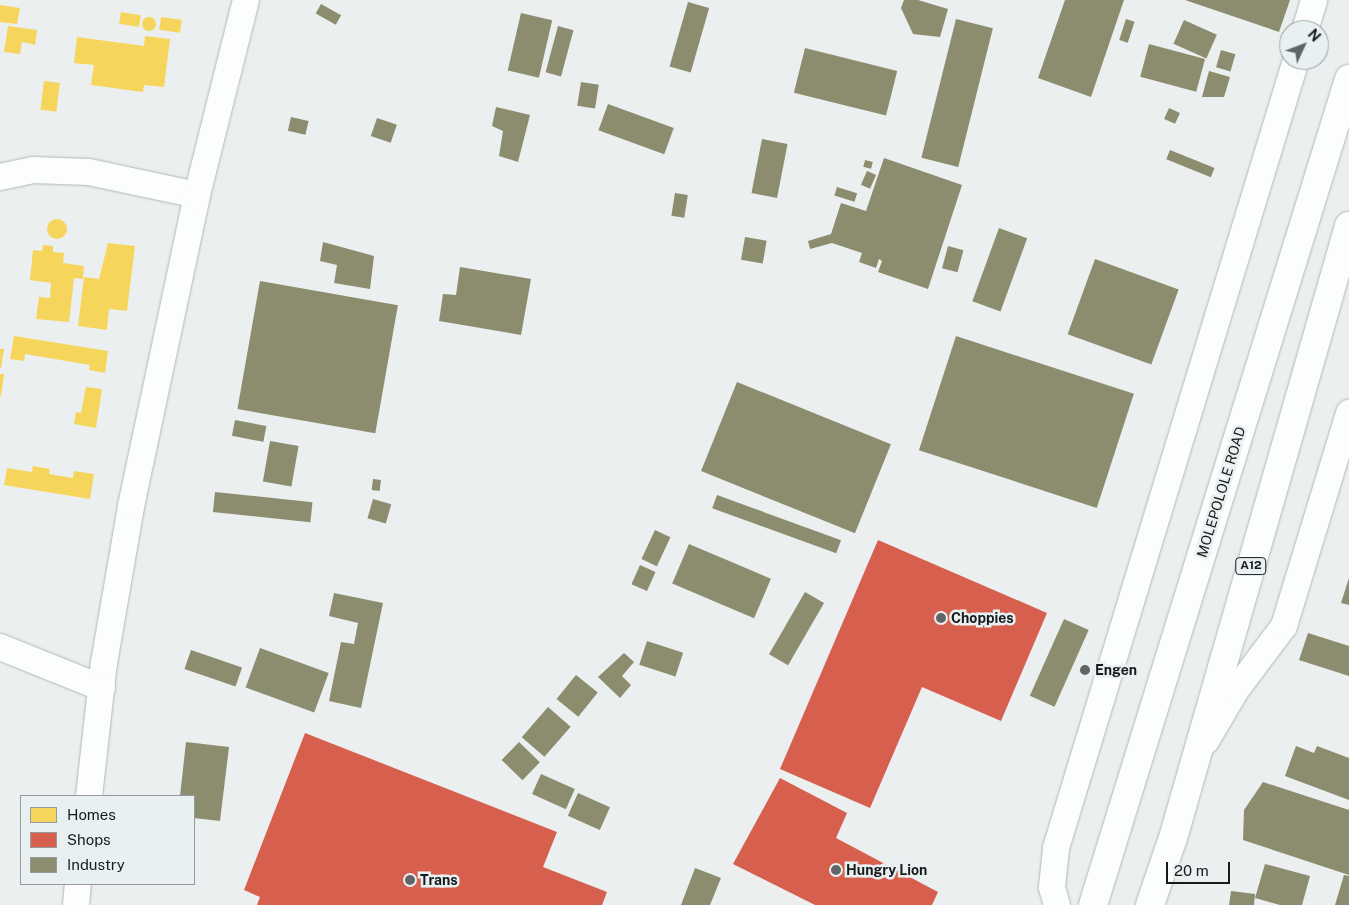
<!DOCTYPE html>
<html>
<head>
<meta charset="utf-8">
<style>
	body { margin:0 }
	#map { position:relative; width:1349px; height:905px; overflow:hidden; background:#ebefef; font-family:"Public Sans",sans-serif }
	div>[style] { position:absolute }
	.homes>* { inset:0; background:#f6d55c; transform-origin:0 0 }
	.round { border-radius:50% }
	.shops>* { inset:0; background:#d6604d }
	.industry>* { inset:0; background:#8c8c6e; transform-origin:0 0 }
	.roads { filter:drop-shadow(0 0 1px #b4b7b7) drop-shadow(0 0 1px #b4b7b7) }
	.minor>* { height:26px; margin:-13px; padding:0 13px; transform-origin:13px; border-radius:13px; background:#fcfdfd }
	.primary>* { height:28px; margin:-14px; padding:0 14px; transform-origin:14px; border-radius:14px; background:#fcfdfd }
	.dots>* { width:14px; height:14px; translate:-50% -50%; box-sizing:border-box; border:2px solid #e9f0f1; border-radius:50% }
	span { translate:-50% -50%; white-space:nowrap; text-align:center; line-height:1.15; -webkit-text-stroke:5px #e9f0f1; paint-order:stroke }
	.shield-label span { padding:1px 4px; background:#e9f0f1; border:1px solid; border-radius:4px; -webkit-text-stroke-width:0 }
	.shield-label { font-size:12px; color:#181b1b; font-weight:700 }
	.street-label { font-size:14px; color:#181b1b }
	.poi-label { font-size:14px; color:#181b1b; font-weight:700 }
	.left { translate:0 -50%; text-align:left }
	.legend { position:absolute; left:20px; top:795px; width:175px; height:90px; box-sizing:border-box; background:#e9f0f1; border:1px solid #959b9b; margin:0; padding:6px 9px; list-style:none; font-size:15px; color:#181b1b }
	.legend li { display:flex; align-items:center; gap:10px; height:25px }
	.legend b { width:25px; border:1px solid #959b9b }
	.north { position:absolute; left:1279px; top:20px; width:50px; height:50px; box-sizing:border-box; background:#e9f0f1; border:1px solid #959b9b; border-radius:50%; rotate:47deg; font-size:14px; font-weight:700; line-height:20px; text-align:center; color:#181b1b }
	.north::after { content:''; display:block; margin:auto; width:18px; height:22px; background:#626565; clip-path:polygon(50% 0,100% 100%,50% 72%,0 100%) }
	.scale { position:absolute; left:1166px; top:862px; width:64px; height:22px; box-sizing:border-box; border:2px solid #181b1b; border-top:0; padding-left:6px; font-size:15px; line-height:18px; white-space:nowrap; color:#181b1b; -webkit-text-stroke:4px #e9f0f1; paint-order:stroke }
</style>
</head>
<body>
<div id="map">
	<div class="homes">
		<i style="clip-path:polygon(0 5px,20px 8px,17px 24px,0 22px)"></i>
		<i style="left:121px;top:12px;width:20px;height:12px;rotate:9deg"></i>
		<i style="left:161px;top:17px;width:21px;height:13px;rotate:8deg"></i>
		<i class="round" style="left:142px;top:17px;width:14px;height:14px"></i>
		<i style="clip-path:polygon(8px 26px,37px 30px,35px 45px,22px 42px,20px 54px,4px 52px)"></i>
		<i style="clip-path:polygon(145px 36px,170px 39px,164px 87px,144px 85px,143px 92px,91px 85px,94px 65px,74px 63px,77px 37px,144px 46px)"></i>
		<i style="left:44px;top:81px;width:16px;height:29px;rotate:7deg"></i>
		<i class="round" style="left:47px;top:219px;width:20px;height:20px"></i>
		<i style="clip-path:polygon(108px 243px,135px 246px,127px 311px,109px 309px,107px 330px,78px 326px,84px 277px,99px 279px)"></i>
		<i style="clip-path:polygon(43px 245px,53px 246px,53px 252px,64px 253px,63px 263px,84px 266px,83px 279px,74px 278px,69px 322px,36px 319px,39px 297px,50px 298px,51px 283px,30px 280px,33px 250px,42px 251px)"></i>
		<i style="clip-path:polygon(14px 336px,108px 351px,105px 373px,89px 370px,90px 365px,25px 354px,24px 361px,10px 359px)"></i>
		<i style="clip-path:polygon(0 349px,4px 349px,1px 368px,0 368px)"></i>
		<i style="clip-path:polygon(0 374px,4px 374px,1px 396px,0 396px)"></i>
		<i style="clip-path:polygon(86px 387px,102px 389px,96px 428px,74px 424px,76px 412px,81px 413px)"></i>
		<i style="clip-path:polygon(33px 466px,50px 469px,49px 474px,73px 478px,74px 471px,94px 474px,90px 499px,4px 485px,7px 468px,32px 472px)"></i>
	</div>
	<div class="shops">
		<i style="clip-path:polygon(878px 540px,1047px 613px,1001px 721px,922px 687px,870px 808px,780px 769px)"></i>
		<i style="clip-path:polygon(305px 733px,557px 832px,543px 867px,607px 892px,602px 905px,257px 905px,260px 897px,244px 890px)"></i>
		<i style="clip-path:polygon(780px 778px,847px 813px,836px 838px,938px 892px,932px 905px,815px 905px,733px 864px)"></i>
	</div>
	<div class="industry">
		<i style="clip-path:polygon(904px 0,918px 0,948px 9px,940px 37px,913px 34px,901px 8px)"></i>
		<i style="clip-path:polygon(1065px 0,1124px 0,1091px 97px,1038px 78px)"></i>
		<i style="clip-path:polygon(1185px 0,1290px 0,1279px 32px)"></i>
		<i style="left:688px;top:2px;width:22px;height:67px;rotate:16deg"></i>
		<i style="left:321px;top:4px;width:23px;height:11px;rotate:29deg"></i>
		<i style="left:521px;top:13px;width:32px;height:59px;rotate:13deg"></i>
		<i style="left:956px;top:19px;width:38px;height:143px;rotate:14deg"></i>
		<i style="left:1126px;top:19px;width:9px;height:22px;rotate:18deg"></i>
		<i style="left:1184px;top:20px;width:36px;height:26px;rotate:24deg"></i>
		<i style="left:558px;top:26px;width:16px;height:48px;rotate:15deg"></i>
		<i style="left:1149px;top:44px;width:58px;height:34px;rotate:15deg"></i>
		<i style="left:805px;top:48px;width:95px;height:46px;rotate:14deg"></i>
		<i style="left:1221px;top:50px;width:15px;height:18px;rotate:16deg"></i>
		<i style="clip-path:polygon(1209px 71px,1230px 77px,1224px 97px,1202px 97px)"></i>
		<i style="left:581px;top:82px;width:18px;height:24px;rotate:9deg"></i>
		<i style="left:608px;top:104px;width:70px;height:28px;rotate:20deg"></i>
		<i style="clip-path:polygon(496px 107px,530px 115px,518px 162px,499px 156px,503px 131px,492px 126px)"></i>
		<i style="left:1169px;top:108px;width:12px;height:12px;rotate:24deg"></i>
		<i style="left:291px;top:117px;width:18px;height:14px;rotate:13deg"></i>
		<i style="left:377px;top:118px;width:21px;height:19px;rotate:19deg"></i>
		<i style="left:762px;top:139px;width:26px;height:55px;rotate:11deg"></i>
		<i style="left:1170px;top:150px;width:48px;height:10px;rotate:22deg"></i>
		<i style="clip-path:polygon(884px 158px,962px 185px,928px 289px,878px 272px,882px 261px,879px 259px,876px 268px,859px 262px,862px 253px,832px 243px,810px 249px,808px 241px,831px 234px,841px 203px,866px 211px)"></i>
		<i style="left:865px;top:160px;width:8px;height:7px;rotate:14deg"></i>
		<i style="left:867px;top:171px;width:10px;height:15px;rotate:24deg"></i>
		<i style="left:837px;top:187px;width:21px;height:9px;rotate:17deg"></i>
		<i style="left:675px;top:193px;width:13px;height:23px;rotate:9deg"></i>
		<i style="left:999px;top:228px;width:30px;height:78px;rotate:20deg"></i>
		<i style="left:745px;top:237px;width:22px;height:23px;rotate:10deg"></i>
		<i style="clip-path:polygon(323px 242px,374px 256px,370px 289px,334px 283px,337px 265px,320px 261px)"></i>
		<i style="left:948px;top:246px;width:16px;height:23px;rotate:15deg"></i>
		<i style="left:1095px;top:259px;width:89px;height:80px;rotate:20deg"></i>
		<i style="clip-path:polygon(460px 267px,531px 279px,521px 335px,439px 321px,443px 294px,456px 295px)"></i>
		<i style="left:260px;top:281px;width:140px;height:130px;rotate:10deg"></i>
		<i style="left:956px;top:336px;width:187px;height:120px;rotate:18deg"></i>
		<i style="left:737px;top:382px;width:166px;height:96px;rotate:22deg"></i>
		<i style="left:235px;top:420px;width:32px;height:16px;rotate:11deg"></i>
		<i style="left:270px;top:441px;width:29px;height:41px;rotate:10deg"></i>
		<i style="left:373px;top:479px;width:8px;height:11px;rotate:7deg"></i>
		<i style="left:215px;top:492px;width:98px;height:20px;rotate:6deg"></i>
		<i style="left:717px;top:495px;width:132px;height:14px;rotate:20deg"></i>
		<i style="left:373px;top:499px;width:19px;height:20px;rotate:16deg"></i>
		<i style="left:655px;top:530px;width:17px;height:32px;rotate:25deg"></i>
		<i style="left:689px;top:544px;width:89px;height:43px;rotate:23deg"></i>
		<i style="left:640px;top:565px;width:17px;height:21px;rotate:24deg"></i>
		<i style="clip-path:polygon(1349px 578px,1349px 605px,1341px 603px)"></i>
		<i style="left:805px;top:592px;width:22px;height:72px;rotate:30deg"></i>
		<i style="clip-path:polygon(334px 593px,383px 603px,361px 708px,329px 701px,341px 642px,354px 644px,358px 623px,329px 616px)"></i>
		<i style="left:1064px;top:619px;width:27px;height:84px;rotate:24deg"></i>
		<i style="clip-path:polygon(1308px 633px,1349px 646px,1349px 676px,1299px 660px)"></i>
		<i style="left:647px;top:641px;width:38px;height:25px;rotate:18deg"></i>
		<i style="left:260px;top:648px;width:73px;height:42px;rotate:20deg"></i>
		<i style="left:191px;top:650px;width:54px;height:20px;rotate:19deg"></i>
		<i style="clip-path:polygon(624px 653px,634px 662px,622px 676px,631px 685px,620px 698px,598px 677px)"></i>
		<i style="left:576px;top:675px;width:28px;height:31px;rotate:39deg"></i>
		<i style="left:548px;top:707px;width:30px;height:40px;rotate:41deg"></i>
		<i style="clip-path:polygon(186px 742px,229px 747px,220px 821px,194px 818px,194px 796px,180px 796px)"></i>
		<i style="left:519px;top:742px;width:29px;height:25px;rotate:44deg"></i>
		<i style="clip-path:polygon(1296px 746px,1314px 753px,1317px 746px,1349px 758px,1349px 800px,1285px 776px)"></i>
		<i style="left:541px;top:774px;width:37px;height:22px;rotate:24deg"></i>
		<i style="clip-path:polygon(1263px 782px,1349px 810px,1349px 875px,1243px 840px,1244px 810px)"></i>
		<i style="left:578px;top:793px;width:35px;height:25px;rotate:24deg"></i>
		<i style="clip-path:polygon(1265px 864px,1310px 876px,1302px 905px,1280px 905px,1255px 898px)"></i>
		<i style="clip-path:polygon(695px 868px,721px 878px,710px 905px,681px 905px)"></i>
		<i style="clip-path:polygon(1344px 875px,1349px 876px,1349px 905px,1335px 905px)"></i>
		<i style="clip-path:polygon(1231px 891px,1255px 894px,1254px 905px,1229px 905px)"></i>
	</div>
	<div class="roads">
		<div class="minor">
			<i style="left:1305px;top:30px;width:31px;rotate:-73deg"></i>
			<i style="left:0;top:177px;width:34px;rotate:-12deg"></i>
			<i style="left:33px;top:170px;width:56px;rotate:2deg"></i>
			<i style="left:89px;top:172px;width:110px;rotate:12deg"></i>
			<i style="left:0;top:647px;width:110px;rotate:21.9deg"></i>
			<i style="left:1206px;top:741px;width:59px;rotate:-59.5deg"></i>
			<i style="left:1236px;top:690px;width:80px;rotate:-53.1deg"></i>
			<i style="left:1284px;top:626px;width:223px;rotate:-73deg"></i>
			<i style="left:89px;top:796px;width:134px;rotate:-83.6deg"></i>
			<i style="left:104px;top:663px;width:159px;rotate:-80.2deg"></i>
			<i style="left:131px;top:506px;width:318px;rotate:-78deg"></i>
			<i style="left:197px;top:195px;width:201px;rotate:-75.9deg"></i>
			<i style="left:76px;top:905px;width:21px;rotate:-85deg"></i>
			<i style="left:1057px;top:905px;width:19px;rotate:-106deg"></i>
			<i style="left:1052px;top:887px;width:39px;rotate:-84deg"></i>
			<i style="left:1056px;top:848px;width:824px;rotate:-73.06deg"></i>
		</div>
		<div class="primary">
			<i style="left:1093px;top:905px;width:865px;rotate:-72.78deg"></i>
			<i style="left:1150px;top:905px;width:71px;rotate:-71.1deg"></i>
			<i style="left:1173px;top:838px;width:637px;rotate:-73.96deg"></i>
		</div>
	</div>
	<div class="dots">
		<i style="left:941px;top:618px;background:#626565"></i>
		<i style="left:1085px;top:670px;background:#626565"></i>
		<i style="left:836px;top:870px;background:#626565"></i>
		<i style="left:410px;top:880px;background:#626565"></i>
	</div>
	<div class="shield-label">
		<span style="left:1251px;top:566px">A12</span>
	</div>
	<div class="street-label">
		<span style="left:1221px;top:492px;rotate:-73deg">MOLEPOLOLE ROAD</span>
	</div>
	<div class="poi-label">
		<span class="left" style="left:951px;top:618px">Choppies</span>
		<span class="left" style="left:1095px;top:670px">Engen</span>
		<span class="left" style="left:846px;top:870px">Hungry Lion</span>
		<span class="left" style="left:420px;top:880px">Trans</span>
	</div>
	<ul class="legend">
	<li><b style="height:14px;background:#f6d55c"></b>Homes</li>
	<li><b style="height:14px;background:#d6604d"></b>Shops</li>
	<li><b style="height:14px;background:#8c8c6e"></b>Industry</li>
	</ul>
	<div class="north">N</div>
	<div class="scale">20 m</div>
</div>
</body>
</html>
